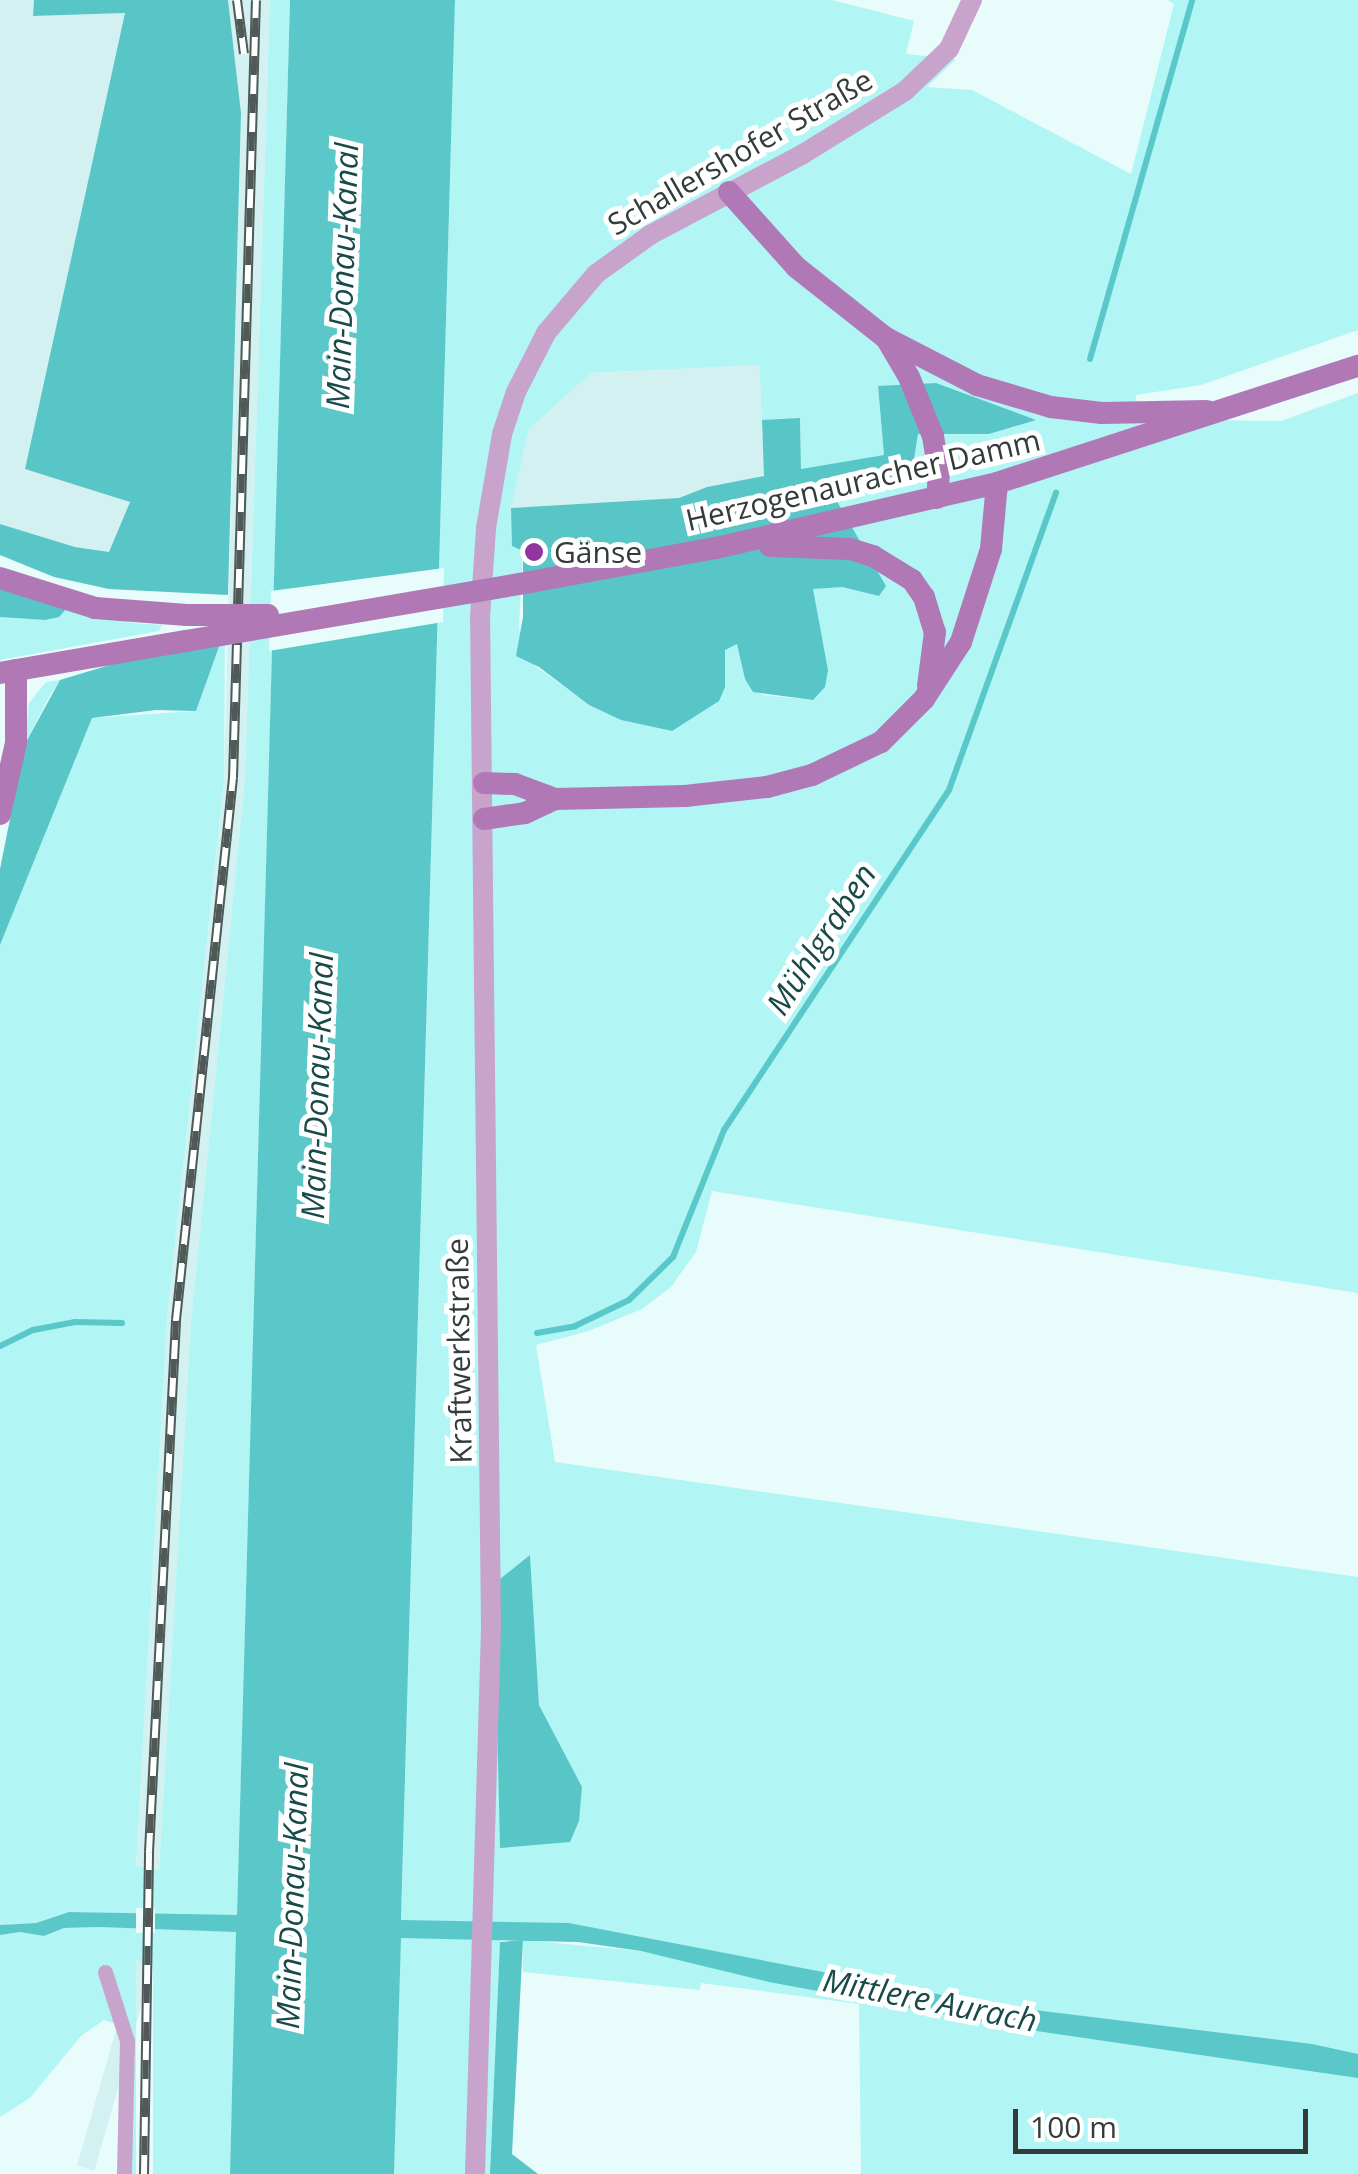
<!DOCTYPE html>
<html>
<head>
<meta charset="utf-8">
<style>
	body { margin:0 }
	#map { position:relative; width:1358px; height:2174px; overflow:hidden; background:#e7fcfb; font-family:"Open Sans",sans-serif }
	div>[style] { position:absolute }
	.built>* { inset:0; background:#d3f1f0; transform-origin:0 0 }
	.green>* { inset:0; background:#b1f5f5 }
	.forest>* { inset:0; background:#58c5c6 }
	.water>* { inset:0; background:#5ac8c8 }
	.pier>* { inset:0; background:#e7fcfb; transform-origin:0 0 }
	.stream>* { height:6px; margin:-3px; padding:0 3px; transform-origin:3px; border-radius:3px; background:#5ac8c8 }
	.minor>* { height:15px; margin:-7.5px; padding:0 7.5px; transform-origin:7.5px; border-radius:7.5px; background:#c8a3cc }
	.tertiary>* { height:20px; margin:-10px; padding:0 10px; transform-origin:10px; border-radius:10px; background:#c8a3cc }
	.secondary>* { height:22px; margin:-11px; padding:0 11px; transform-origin:11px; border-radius:11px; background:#b079b6 }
	.rail>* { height:10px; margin-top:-5px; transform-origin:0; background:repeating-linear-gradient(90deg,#fff 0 19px,#4f5958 0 38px); box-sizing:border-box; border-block:2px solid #4f5958 }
	.secondary-bridge>* { height:22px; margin:-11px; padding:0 11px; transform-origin:11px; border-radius:11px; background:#b079b6 }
	.dots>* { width:28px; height:28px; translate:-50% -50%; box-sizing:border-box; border:5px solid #fff; border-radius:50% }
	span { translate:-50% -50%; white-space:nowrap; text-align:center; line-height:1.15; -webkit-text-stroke:10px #fff; paint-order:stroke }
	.street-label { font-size:30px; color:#333b3b }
	.poi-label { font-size:30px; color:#333b3b }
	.left { translate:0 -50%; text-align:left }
	.water-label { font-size:32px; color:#194a4a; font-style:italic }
	.scale { position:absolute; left:1013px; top:2109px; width:295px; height:45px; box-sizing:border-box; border:5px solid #333b3b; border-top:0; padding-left:12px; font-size:30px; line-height:35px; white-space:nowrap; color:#333b3b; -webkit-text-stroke:8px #fff; paint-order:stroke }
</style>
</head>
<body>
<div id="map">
	<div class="built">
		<i style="clip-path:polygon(0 0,34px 0,34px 16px,125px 13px,25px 469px,130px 501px,110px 552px,75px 547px,0 524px)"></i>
		<i style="clip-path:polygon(228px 0,270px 0,245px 779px,191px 1322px,159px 1870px,136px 1867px,167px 1319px,224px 779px,241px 113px)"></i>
		<i style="clip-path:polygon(759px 365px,765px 476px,707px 487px,679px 498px,511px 508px,529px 429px,591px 373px)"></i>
		<i style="left:136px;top:1960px;width:18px;height:214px;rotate:16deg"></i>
	</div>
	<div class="green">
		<i style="clip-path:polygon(270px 0,290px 0,230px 2174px,153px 2174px,153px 1966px,136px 1960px,136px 2174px,130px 2174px,125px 2027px,104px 2020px,81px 2036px,30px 2098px,0 2117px,0 1935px,20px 1932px,44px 1936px,64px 1928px,98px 1927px,161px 1929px,162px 1914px,69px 1912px,36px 1923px,0 1925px,0 945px,92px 718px,196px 711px,225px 630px,224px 779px,167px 1319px,136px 1866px,159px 1870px,191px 1322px,245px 779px)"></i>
		<i style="clip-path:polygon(evenodd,455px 0,832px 0,914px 21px,906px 54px,956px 59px,927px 87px,972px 90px,1131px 174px,1174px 4px,1168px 0,1358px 0,1358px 330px,1201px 385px,1136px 395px,1134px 419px,1281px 421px,1358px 393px,1358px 1293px,712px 1191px,696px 1252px,671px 1287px,642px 1309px,589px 1331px,536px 1345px,555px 1462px,1358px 1577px,1358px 2174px,861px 2174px,859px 2004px,701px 1983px,700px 1990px,523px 1972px,523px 1940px,641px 1951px,860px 1998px,862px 1980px,569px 1923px,501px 1923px,490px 2174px,394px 2174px,455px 0,759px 365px,762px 420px,800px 419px,801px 469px,884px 455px,878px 387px,936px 383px,1034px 420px,989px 434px,918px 434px,913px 466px,834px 498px,879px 596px,842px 587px,812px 588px,828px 670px,813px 700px,763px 695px,745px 679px,738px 643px,725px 649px,725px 686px,672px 731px,621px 720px,589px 705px,526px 659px,519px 628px,523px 550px,511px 508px,529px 429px,591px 373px,759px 365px,455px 0,530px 1556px,539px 1705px,582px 1788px,501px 1847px,530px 1556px)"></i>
		<i style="clip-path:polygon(66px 609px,133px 623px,162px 625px,159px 631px,0 660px,0 617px,45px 620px)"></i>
		<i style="clip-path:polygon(60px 680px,49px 697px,25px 744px,29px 703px,46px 682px)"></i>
	</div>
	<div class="forest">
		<i style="clip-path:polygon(34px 0,228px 0,241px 113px,228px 595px,109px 589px,54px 577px,0 555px,0 524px,75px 547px,109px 552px,130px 502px,25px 469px,125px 13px,33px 16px)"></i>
		<i style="clip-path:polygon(936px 383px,1036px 420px,989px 434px,918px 434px,913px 466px,898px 483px,835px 498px,886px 586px,879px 596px,842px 587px,813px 589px,828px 670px,825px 687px,813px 700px,753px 692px,745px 679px,737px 644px,725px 650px,725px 687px,719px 701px,672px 731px,621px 720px,589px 705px,539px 667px,516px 656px,523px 617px,523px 551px,512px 546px,511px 508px,679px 498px,707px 487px,764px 476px,762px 420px,800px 418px,801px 469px,884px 455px,878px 386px)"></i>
		<i style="clip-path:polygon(0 588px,66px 609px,59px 617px,45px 620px,0 617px)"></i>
		<i style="clip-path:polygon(225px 630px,196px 711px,156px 710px,92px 718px,0 945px,0 869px,25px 744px,60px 680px)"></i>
		<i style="clip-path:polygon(530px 1555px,539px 1705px,582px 1787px,579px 1821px,570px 1842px,500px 1848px,494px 1584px)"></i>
		<i style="clip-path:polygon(523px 1940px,512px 2154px,538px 2174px,490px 2174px,500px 1942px)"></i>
	</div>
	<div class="water">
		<i style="clip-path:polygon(290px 0,455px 0,401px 1920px,569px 1923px,994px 2005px,1312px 2044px,1358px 2054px,1358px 2078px,1016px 2028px,769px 1982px,641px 1951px,578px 1942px,401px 1938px,394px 2174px,230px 2174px,236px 1932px,98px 1927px,64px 1928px,44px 1936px,20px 1932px,0 1935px,0 1925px,36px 1923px,69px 1912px,237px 1915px)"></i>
	</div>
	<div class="pier">
		<i style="clip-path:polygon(444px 568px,443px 622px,269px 651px,271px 591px)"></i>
		<i style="left:136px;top:1908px;width:19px;height:25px"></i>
	</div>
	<div class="stream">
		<i style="left:1090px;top:359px;width:373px;rotate:-74.1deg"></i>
		<i style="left:537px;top:1333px;width:39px;rotate:-10deg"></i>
		<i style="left:575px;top:1326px;width:60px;rotate:-25.7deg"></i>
		<i style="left:629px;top:1300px;width:62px;rotate:-44.3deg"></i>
		<i style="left:673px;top:1257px;width:137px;rotate:-68.1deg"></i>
		<i style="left:724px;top:1130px;width:408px;rotate:-56.5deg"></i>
		<i style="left:949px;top:790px;width:316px;rotate:-70.2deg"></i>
		<i style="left:0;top:1346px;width:37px;rotate:-26deg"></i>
		<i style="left:33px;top:1330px;width:43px;rotate:-10.8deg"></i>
		<i style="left:75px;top:1322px;width:47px;rotate:1.2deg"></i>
	</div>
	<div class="minor">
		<i style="left:105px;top:1972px;width:72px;rotate:72.3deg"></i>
		<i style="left:127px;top:2041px;width:133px;rotate:91.3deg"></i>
	</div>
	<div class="tertiary">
		<i style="left:475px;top:2174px;width:547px;rotate:-88.32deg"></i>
		<i style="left:491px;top:1627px;width:1010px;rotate:-90.62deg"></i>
		<i style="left:480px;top:617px;width:89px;rotate:-86.1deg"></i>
		<i style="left:486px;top:528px;width:95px;rotate:-80.3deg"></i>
		<i style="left:502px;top:434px;width:44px;rotate:-71.6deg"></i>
		<i style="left:516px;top:392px;width:66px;rotate:-63deg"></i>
		<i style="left:546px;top:333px;width:77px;rotate:-49.7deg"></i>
		<i style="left:596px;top:274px;width:67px;rotate:-35.8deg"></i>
		<i style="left:650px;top:235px;width:173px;rotate:-27.9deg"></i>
		<i style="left:803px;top:154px;width:120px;rotate:-31.7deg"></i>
		<i style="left:905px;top:91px;width:61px;rotate:-43.7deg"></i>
		<i style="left:949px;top:49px;width:54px;rotate:-64.9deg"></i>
	</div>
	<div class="secondary">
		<i style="left:729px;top:192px;width:101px;rotate:48.2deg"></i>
		<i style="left:796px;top:267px;width:115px;rotate:38.3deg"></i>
		<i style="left:886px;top:338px;width:102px;rotate:27.3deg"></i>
		<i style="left:977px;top:385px;width:77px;rotate:16.6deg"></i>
		<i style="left:1051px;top:407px;width:51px;rotate:6.7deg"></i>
		<i style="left:1102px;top:413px;width:105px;rotate:-1.1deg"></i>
		<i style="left:886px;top:338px;width:45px;rotate:59.5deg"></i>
		<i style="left:909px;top:377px;width:64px;rotate:67.9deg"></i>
		<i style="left:933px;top:436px;width:36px;rotate:81deg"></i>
		<i style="left:939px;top:472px;width:26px;rotate:94deg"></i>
		<i style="left:770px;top:546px;width:80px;rotate:2.1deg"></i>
		<i style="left:850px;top:549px;width:24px;rotate:17deg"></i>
		<i style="left:873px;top:556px;width:46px;rotate:31.6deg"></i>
		<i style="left:912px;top:580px;width:21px;rotate:55deg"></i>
		<i style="left:924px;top:597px;width:37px;rotate:73deg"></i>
		<i style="left:935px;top:632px;width:54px;rotate:97.4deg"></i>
		<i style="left:0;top:578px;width:100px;rotate:17.5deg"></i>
		<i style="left:95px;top:608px;width:92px;rotate:4.4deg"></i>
		<i style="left:530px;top:582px;width:189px;rotate:-10.4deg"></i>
		<i style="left:716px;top:548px;width:288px;rotate:-13deg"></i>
		<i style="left:997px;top:483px;width:379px;rotate:-18deg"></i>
		<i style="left:0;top:673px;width:189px;rotate:-9.8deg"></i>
		<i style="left:484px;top:783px;width:31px;rotate:2deg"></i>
		<i style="left:515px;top:784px;width:43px;rotate:20.6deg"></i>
		<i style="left:0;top:814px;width:73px;rotate:-77.3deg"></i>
		<i style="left:16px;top:743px;width:73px;rotate:-90deg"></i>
		<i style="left:484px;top:819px;width:41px;rotate:-8.3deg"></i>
		<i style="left:525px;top:813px;width:33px;rotate:-25deg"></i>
		<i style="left:555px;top:799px;width:130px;rotate:-1.3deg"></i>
		<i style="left:685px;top:796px;width:82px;rotate:-6.3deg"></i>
		<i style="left:767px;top:787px;width:47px;rotate:-14.9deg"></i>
		<i style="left:812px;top:775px;width:76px;rotate:-25.6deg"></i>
		<i style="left:881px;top:742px;width:61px;rotate:-45deg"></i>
		<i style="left:924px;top:699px;width:68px;rotate:-57deg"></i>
		<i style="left:961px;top:642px;width:98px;rotate:-72.1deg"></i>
		<i style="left:991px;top:549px;width:66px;rotate:-84.8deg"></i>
	</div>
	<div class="rail">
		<i style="left:237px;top:0;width:54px;rotate:82.6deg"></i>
		<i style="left:144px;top:2174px;width:322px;rotate:-89.1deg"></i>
		<i style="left:149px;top:1852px;width:533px;rotate:-87.09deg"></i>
		<i style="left:176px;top:1320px;width:545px;rotate:-84deg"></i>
		<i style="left:233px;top:778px;width:778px;rotate:-88.31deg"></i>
	</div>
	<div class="secondary-bridge">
		<i style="left:187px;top:615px;width:81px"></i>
		<i style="left:186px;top:641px;width:349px;rotate:-9.7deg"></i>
	</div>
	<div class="dots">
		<i style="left:534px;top:552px;background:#92359f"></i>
	</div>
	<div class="street-label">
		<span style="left:740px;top:152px;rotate:-30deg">Schallershofer Straße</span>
		<span style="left:863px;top:480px;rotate:-13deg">Herzogenauracher Damm</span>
		<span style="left:459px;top:1351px;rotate:-91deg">Kraftwerkstraße</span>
	</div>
	<div class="poi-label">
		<span class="left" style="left:554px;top:552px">Gänse</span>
	</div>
	<div class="water-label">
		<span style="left:342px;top:276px;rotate:-88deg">Main-Donau-Kanal</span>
		<span style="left:821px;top:939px;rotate:-57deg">Mühlgraben</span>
		<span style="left:317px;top:1086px;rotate:-88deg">Main-Donau-Kanal</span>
		<span style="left:292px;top:1896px;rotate:-88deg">Main-Donau-Kanal</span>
		<span style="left:930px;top:2000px;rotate:11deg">Mittlere Aurach</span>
	</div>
	<div class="scale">100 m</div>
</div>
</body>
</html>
